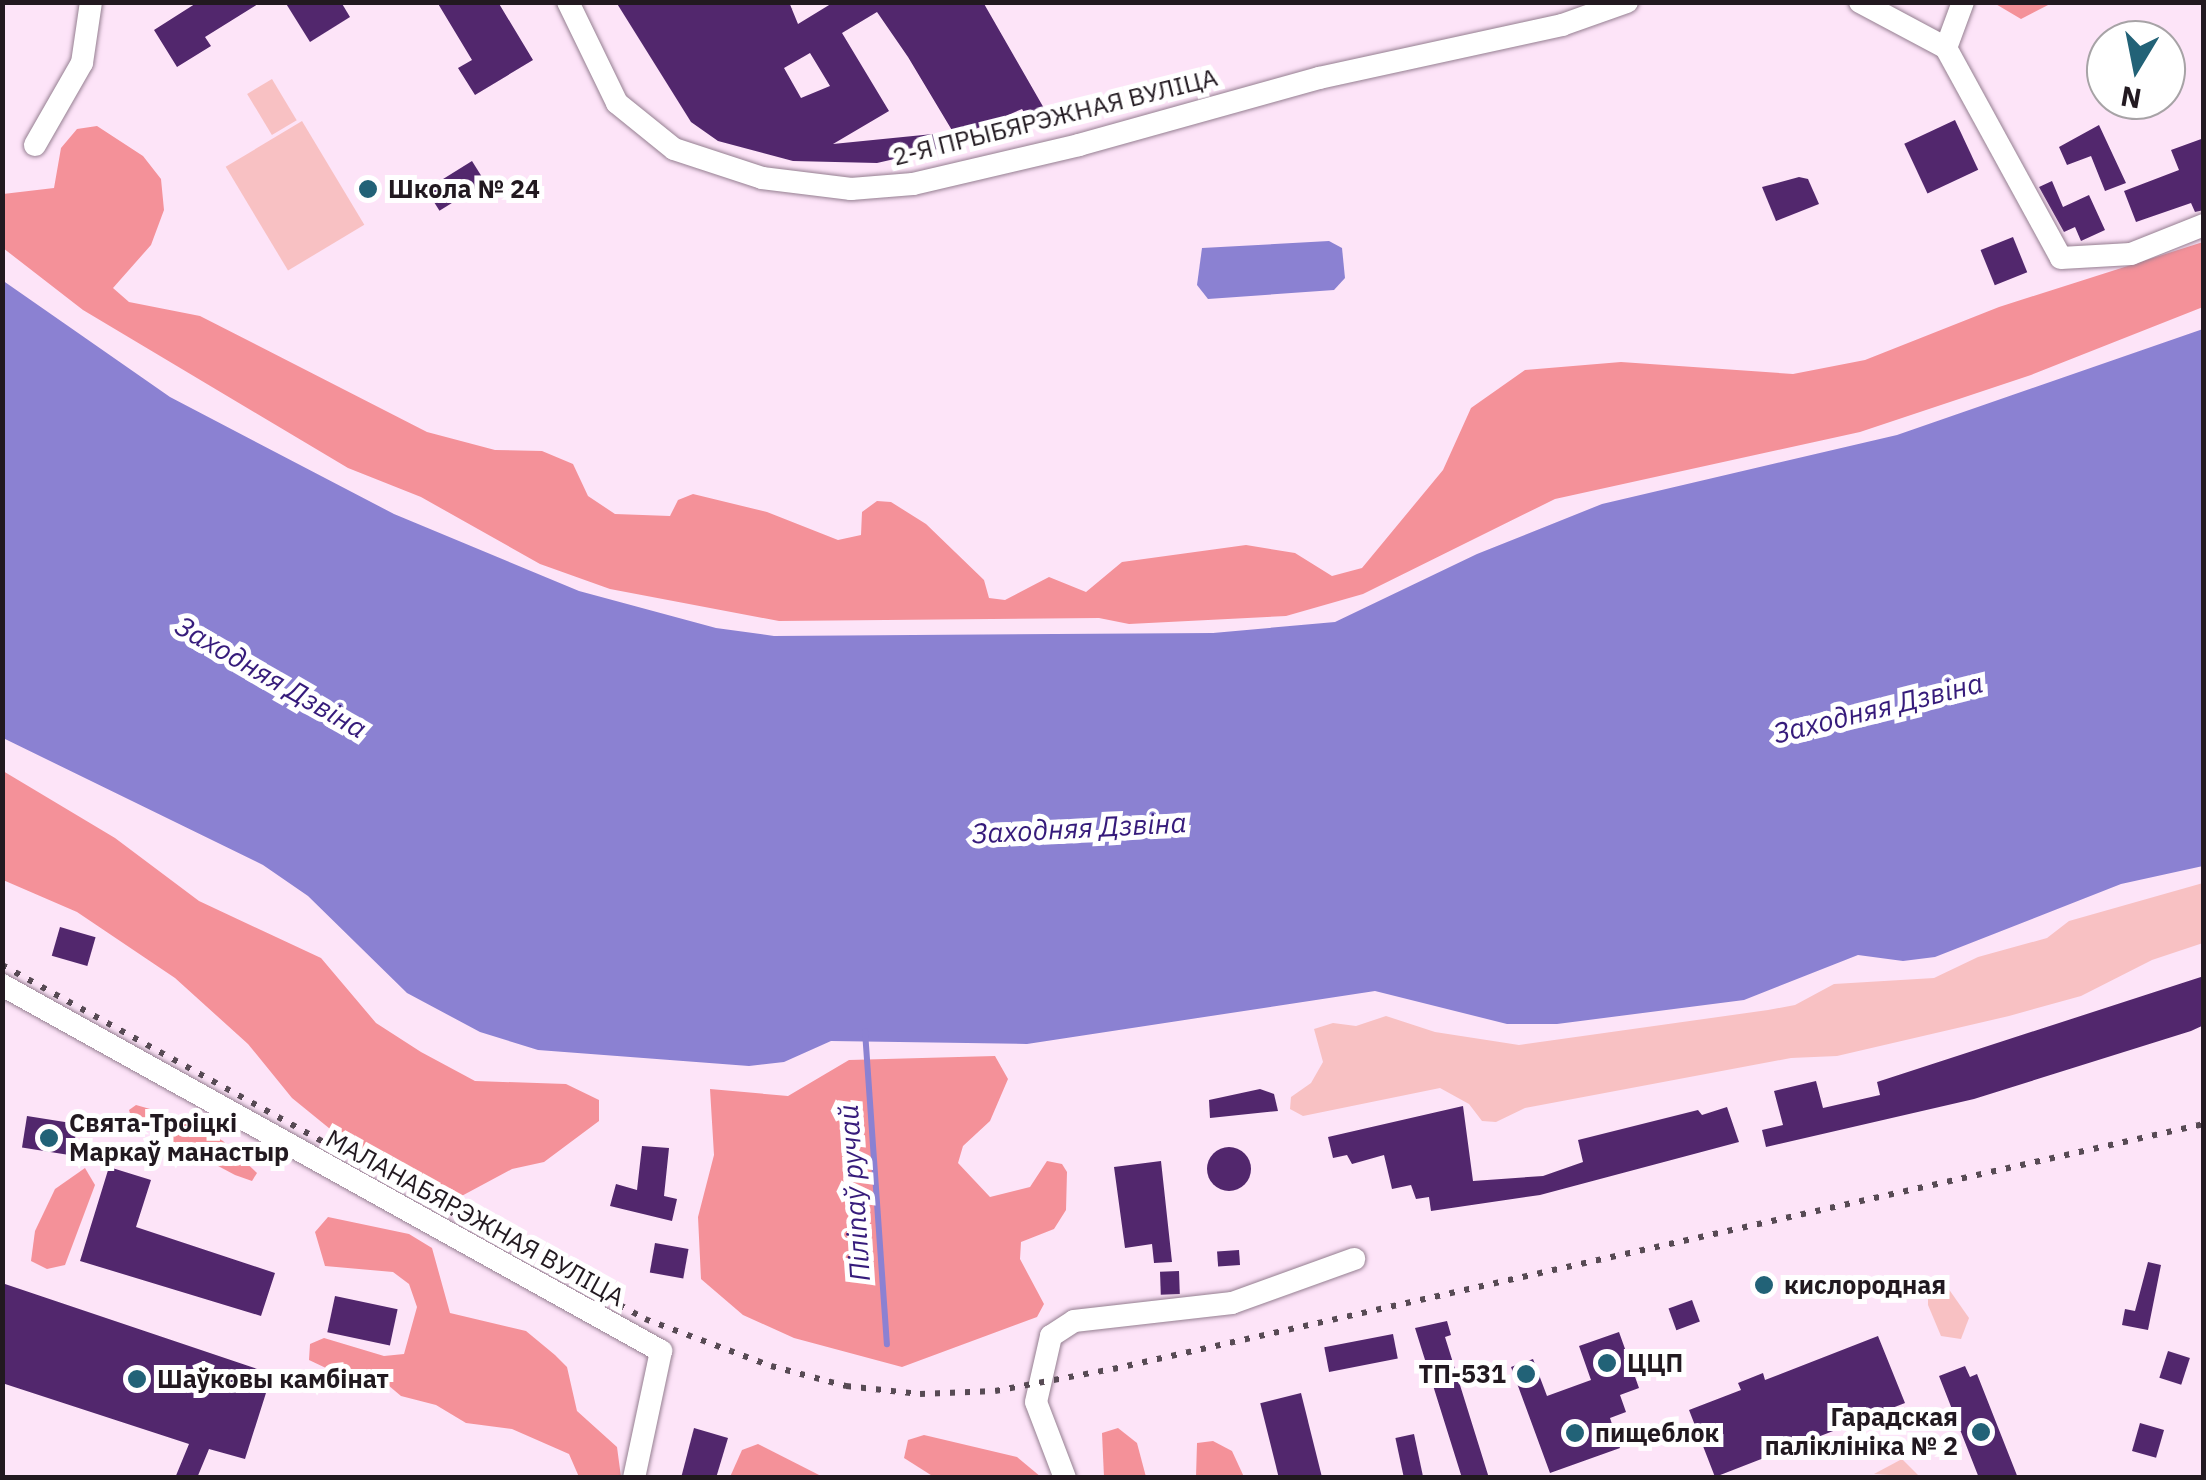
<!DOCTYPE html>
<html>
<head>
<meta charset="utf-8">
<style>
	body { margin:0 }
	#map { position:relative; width:2206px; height:1480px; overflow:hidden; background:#fde4f8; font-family:"IBM Plex Sans",sans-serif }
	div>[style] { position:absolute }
	.green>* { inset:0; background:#f8c1c3; transform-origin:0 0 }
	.forest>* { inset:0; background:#f49199 }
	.water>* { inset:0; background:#8b81d2 }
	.stream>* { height:6px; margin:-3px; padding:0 3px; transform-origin:3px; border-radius:3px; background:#8b81d2 }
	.building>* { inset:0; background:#52276d; transform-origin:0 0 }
	.round { border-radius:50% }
	.roads { filter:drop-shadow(0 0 2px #957f91) drop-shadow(0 0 2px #957f91) }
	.minor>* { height:22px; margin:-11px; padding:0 11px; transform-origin:11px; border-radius:11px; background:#fff }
	.rail>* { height:6px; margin-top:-3px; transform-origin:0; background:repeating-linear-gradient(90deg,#574a54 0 5px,transparent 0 15px) }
	.dots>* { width:28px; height:28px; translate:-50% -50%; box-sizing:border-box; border:5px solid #fff; border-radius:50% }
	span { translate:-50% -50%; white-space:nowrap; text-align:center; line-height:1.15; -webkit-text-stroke:10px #fff; paint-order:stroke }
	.street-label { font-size:25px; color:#221920 }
	.poi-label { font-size:25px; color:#221920; font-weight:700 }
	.left { translate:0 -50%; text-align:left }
	.right { translate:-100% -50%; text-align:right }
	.water-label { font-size:28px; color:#361b7b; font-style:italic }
	.frame { position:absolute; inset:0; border:5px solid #221920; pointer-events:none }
	.north { position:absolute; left:2086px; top:20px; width:100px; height:100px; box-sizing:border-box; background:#fff; border:2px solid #a7a3a6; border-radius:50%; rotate:190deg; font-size:28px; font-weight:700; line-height:40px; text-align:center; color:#221920 }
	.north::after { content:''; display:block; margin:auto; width:35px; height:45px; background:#226277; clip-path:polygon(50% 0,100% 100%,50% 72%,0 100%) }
</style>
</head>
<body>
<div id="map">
	<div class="green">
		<i style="left:272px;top:79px;width:48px;height:29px;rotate:59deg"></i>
		<i style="left:302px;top:121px;width:121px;height:89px;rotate:59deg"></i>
		<i style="clip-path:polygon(2203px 883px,2203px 943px,2152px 960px,2081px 996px,2009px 1016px,1837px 1056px,1791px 1058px,1525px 1108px,1496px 1122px,1482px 1121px,1469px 1104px,1440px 1088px,1303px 1116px,1290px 1109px,1291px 1097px,1311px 1083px,1323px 1062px,1314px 1029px,1333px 1023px,1356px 1026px,1386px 1016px,1435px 1032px,1519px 1045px,1768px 1010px,1795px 1005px,1834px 984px,1934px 978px,1978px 957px,2047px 938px,2069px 921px)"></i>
		<i style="clip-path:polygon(1948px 1288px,1969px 1318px,1961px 1339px,1941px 1336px,1928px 1305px,1928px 1296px)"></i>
		<i style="clip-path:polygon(1902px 1459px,1920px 1477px,1874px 1474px)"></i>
	</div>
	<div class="forest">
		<i style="clip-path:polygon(1994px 3px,1994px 2px,2052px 3px,2021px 19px)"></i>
		<i style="clip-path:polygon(97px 126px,143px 156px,161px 179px,164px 210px,151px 245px,113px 288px,129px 302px,200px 316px,427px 432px,495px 450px,542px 451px,573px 464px,588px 496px,615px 514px,670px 516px,678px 500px,693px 494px,767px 512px,838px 540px,861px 535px,862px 512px,877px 501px,891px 502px,926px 524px,984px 580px,989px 598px,1005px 600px,1049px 577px,1086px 592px,1122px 562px,1246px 545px,1295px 553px,1332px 576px,1362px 568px,1443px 470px,1471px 408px,1525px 370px,1621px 362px,1793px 374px,1865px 360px,1999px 307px,2203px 242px,2203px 307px,2031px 375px,1860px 432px,1555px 499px,1363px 594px,1286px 616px,1129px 624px,1099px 618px,779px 621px,610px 589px,540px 564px,421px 497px,348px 468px,83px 310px,3px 248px,3px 194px,54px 188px,61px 148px,77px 129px)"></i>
		<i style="clip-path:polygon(3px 771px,115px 838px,199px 901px,321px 958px,376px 1023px,421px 1052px,475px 1081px,566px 1084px,599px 1100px,599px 1121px,544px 1162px,512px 1169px,456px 1199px,351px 1146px,292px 1098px,248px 1044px,175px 978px,77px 912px,3px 880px)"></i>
		<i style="clip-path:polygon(995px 1056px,1008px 1079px,990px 1121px,963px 1146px,958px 1163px,990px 1197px,1030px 1187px,1047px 1161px,1062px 1164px,1067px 1172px,1066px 1210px,1054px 1229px,1021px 1242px,1020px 1259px,1044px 1304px,1037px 1317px,902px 1367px,794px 1338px,743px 1315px,701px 1279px,698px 1217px,714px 1155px,710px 1089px,788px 1096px,849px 1060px)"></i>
		<i style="clip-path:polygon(136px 1105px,185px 1119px,223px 1141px,257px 1173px,252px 1181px,235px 1175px,132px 1120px,129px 1110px)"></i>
		<i style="clip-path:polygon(85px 1168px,95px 1185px,65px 1265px,47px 1269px,31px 1261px,35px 1231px,55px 1189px)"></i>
		<i style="clip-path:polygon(328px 1217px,409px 1234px,432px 1248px,450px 1313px,526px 1331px,555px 1355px,567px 1367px,577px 1411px,617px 1447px,621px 1477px,579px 1477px,569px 1454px,512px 1429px,466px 1423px,436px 1405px,401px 1396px,382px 1380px,347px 1378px,309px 1360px,310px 1344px,324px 1338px,384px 1356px,404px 1354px,417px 1307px,409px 1284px,393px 1272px,325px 1266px,315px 1232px)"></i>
		<i style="clip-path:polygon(1118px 1428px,1137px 1443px,1146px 1477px,1104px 1477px,1102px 1433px)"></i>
		<i style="clip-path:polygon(924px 1435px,1017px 1457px,1041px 1477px,934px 1477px,904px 1458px,908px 1440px)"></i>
		<i style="clip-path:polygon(1213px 1441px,1232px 1451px,1244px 1477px,1196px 1477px,1197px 1443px)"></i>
		<i style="clip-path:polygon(758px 1444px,823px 1477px,730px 1477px,742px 1450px)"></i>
	</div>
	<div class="water">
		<i style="clip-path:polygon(1329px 241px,1342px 248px,1345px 278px,1334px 290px,1208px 299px,1197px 285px,1202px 248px)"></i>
		<i style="clip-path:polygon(2px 280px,170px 397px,394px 514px,579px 591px,716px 628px,774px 636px,1213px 633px,1335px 622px,1477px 554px,1602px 504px,1897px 435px,2203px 329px,2203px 866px,2121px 884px,1935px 957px,1903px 961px,1858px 955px,1744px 1000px,1557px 1024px,1507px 1024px,1375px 991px,1027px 1044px,831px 1041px,784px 1062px,749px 1066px,538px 1050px,480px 1032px,407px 993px,308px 896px,263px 865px,3px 738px)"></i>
	</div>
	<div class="stream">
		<i style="left:865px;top:1031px;width:314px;rotate:86deg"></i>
	</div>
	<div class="building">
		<i style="clip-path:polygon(198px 2px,261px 2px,205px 37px,211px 46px,177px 67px,154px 30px)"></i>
		<i style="clip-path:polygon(285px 2px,341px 2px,350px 17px,310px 42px)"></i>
		<i style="clip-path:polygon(437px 2px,498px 2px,533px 60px,475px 95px,458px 68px,472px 60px)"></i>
		<i style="clip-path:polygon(evenodd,616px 2px,789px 2px,798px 24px,834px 2px,983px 2px,1045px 110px,1028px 119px,1022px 109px,971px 131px,973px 141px,877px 163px,793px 161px,718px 141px,691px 122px,616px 2px,877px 12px,908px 57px,953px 132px,833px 144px,889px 111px,842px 33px,877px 12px,616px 2px,810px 53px,830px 86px,801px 98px,784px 68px,810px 53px)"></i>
		<i style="left:1955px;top:120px;width:55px;height:56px;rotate:65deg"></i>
		<i style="clip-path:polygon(2099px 125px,2126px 183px,2105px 191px,2091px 156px,2067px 165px,2059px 147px)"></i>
		<i style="clip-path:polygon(2204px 138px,2204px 210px,2195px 212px,2191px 203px,2136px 222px,2124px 191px,2179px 170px,2171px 150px)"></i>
		<i style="left:472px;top:161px;width:25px;height:54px;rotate:58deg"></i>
		<i style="clip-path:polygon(1799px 177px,1808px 179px,1819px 204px,1776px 221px,1762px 187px)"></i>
		<i style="clip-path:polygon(2052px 181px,2063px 207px,2089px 195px,2105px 230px,2081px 241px,2075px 227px,2064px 232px,2039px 187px)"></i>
		<i style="left:2013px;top:237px;width:38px;height:35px;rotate:68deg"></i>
		<i style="left:60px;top:927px;width:37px;height:30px;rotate:16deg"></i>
		<i style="clip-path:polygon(2204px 976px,2204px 1025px,2191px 1031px,1974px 1099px,1766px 1147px,1762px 1130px,1783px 1125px,1774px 1091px,1816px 1081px,1823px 1108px,1880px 1095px,1877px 1082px)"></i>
		<i style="clip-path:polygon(1260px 1089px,1274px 1094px,1278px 1111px,1210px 1118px,1209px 1100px)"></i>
		<i style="clip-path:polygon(1463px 1106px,1473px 1181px,1543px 1176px,1583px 1162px,1578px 1140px,1698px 1110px,1702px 1115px,1727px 1107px,1739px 1142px,1540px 1195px,1431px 1211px,1429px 1197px,1416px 1199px,1411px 1185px,1392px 1189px,1384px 1155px,1352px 1164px,1347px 1155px,1333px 1158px,1328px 1137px)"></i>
		<i style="left:27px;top:1116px;width:51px;height:32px;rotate:9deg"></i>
		<i style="clip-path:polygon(642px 1146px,669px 1148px,664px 1196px,677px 1199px,672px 1221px,610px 1206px,616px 1184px,637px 1190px)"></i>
		<i class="round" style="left:1207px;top:1147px;width:44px;height:44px"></i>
		<i style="clip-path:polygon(1161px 1161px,1172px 1262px,1154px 1263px,1152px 1244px,1125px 1248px,1114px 1167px)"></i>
		<i style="clip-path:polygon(109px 1167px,151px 1180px,136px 1227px,275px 1273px,261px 1316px,80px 1261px)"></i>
		<i style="left:655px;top:1243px;width:34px;height:30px;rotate:10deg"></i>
		<i style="left:1239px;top:1250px;width:15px;height:22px;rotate:86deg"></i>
		<i style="clip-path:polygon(2148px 1262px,2161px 1265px,2148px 1330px,2122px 1325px,2125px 1309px,2135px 1311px)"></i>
		<i style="left:1179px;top:1271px;width:23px;height:19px;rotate:88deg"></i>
		<i style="clip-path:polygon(2px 1283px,272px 1374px,245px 1459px,209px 1449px,197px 1478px,175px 1478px,189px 1444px,2px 1383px)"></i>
		<i style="left:335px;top:1296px;width:64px;height:37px;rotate:12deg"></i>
		<i style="left:1692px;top:1300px;width:23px;height:25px;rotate:70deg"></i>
		<i style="clip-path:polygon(1447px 1321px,1451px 1335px,1445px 1337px,1489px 1478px,1462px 1478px,1415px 1328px)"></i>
		<i style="clip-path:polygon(1619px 1332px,1639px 1388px,1620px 1395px,1626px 1412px,1610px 1418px,1620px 1448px,1550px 1473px,1511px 1367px,1533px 1359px,1547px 1396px,1591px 1380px,1579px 1346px)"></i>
		<i style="left:1393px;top:1334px;width:25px;height:70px;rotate:79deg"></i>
		<i style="clip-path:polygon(1878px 1336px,1905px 1403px,1715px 1477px,1689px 1410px,1741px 1390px,1738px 1383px,1763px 1373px,1765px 1380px)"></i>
		<i style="left:2168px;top:1351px;width:23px;height:28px;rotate:18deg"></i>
		<i style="clip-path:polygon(1965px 1366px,1970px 1377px,1977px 1374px,2018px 1478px,1979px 1478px,1939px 1376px)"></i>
		<i style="left:1301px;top:1393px;width:88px;height:42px;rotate:76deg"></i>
		<i style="left:2140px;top:1423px;width:25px;height:29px;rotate:16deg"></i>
		<i style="clip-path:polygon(694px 1428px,728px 1438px,716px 1478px,681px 1478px)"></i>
		<i style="left:1414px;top:1434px;width:45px;height:19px;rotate:78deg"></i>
	</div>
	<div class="roads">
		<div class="minor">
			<i style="left:568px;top:2px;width:112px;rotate:64.1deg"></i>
			<i style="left:617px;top:103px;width:73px;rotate:38.9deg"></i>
			<i style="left:674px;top:149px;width:93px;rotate:18.2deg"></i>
			<i style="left:762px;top:178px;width:90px;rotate:7deg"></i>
			<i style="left:851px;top:189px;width:62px;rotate:-4.6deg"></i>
			<i style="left:913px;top:184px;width:171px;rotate:-13.2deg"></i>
			<i style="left:1079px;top:145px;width:249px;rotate:-15.6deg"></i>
			<i style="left:1319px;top:78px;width:249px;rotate:-12.3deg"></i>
			<i style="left:1562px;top:25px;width:69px;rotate:-19.5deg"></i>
			<i style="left:1860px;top:2px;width:98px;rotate:28.1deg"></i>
			<i style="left:1963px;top:2px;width:49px;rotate:110.3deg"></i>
			<i style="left:1946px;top:48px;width:239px;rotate:61.3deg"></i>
			<i style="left:2061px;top:258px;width:70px;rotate:-3.3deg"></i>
			<i style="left:2131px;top:254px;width:79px;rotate:-21.7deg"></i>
			<i style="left:35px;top:145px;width:95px;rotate:-60.2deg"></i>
			<i style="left:82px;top:63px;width:62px;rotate:-81.6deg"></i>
			<i style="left:2px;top:985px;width:754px;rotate:29.05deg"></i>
			<i style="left:661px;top:1351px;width:130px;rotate:102deg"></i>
			<i style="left:1065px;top:1478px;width:81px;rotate:-110.9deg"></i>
			<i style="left:1036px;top:1402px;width:68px;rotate:-77.2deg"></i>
			<i style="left:1051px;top:1336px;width:27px;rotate:-33deg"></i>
			<i style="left:1074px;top:1321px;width:159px;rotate:-6.5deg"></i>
			<i style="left:1232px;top:1303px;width:130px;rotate:-19.8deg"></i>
		</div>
	</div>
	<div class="rail">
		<i style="left:2px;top:965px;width:734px;rotate:28.83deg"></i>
		<i style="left:645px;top:1319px;width:134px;rotate:20.5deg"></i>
		<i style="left:771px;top:1366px;width:78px;rotate:14.9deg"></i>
		<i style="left:846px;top:1386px;width:74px;rotate:6.2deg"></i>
		<i style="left:920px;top:1394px;width:75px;rotate:-2.3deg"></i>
		<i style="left:995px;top:1391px;width:120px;rotate:-10.6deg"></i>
		<i style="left:1113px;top:1369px;width:1118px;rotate:-12.66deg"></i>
	</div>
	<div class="dots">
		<i style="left:368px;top:189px;background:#226277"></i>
		<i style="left:49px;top:1138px;background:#226277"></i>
		<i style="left:1764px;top:1285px;background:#226277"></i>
		<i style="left:1607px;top:1363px;background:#226277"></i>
		<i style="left:1526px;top:1374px;background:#226277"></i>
		<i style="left:137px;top:1379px;background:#226277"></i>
		<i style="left:1981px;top:1432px;background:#226277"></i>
		<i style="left:1575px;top:1433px;background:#226277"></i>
	</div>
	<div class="street-label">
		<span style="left:1055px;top:117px;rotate:-14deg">2-Я ПРЫБЯРЭЖНАЯ ВУЛІЦА</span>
		<span style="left:475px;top:1218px;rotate:29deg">МАЛАНАБЯРЭЖНАЯ ВУЛІЦА</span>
	</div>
	<div class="poi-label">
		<span class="left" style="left:388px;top:189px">Школа № 24</span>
		<span class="left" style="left:69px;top:1138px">Свята-Троіцкі<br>Маркаў манастыр</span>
		<span class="left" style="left:1784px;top:1285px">кислородная</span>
		<span class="left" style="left:1627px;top:1363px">ЦЦП</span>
		<span class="right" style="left:1506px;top:1374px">ТП-531</span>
		<span class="left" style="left:157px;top:1379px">Шаўковы камбінат</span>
		<span class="right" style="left:1958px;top:1432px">Гарадская<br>паліклініка № 2</span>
		<span class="left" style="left:1595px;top:1433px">пищеблок</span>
	</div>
	<div class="water-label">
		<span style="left:271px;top:677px;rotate:30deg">Заходняя Дзвіна</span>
		<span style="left:1878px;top:708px;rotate:-14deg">Заходняя Дзвіна</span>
		<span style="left:1079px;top:828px;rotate:-3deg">Заходняя Дзвіна</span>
		<span style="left:854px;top:1193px;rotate:-94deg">Піліпаў ручай</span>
	</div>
	<div class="frame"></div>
	<div class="north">N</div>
</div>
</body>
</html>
